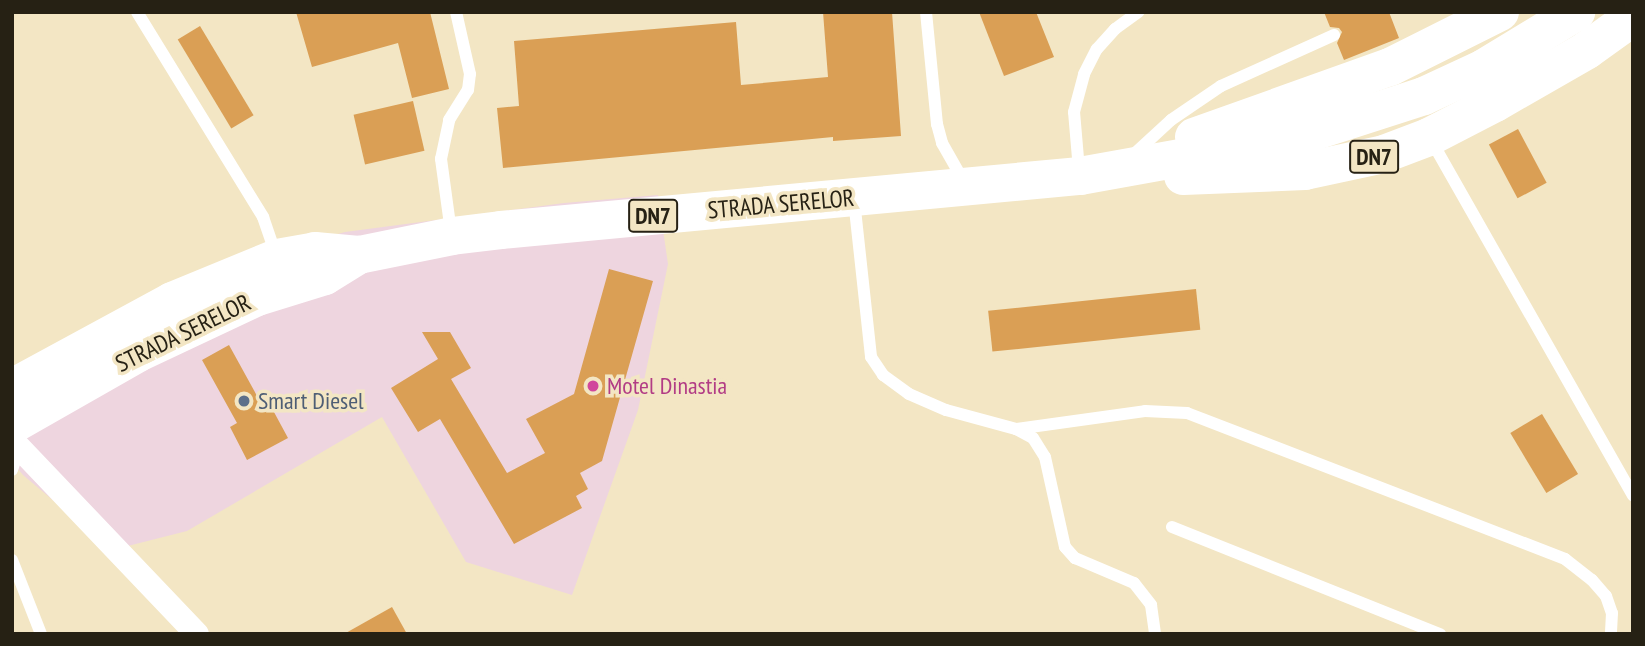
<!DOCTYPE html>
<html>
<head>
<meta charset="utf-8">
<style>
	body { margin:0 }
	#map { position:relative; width:1645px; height:646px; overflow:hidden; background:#f3e6c4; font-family:"PT Sans Narrow",sans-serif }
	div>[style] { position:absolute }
	.commercial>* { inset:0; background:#eed5df }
	.building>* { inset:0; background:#da9f55; transform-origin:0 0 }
	.lane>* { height:12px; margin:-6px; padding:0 6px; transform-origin:6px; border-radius:6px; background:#fff }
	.street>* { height:24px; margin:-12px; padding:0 12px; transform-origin:12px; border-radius:12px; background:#fff }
	.highway>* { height:38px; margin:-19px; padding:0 19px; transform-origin:19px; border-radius:19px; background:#fff }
	.dots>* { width:19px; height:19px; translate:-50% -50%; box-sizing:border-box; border:4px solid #f3e6c4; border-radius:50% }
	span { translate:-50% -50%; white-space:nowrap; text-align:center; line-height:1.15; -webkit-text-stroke:7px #f3e6c4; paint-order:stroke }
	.shield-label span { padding:2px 5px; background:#f3e6c4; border:2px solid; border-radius:5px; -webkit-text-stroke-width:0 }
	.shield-label { font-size:23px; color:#262114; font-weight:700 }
	.street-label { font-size:24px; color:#262114 }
	.hotel-label { font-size:24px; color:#b23c85 }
	.left { translate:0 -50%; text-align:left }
	.service-label { font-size:24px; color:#4e5e75 }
	.frame { position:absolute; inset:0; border:14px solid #262114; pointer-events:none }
</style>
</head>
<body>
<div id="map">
	<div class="commercial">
		<i style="clip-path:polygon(658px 195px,668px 264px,638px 410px,572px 595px,466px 562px,382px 417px,187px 531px,112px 550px,23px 475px,12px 462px,47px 350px,244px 261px,345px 232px,564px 203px)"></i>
	</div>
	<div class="building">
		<i style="clip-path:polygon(296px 12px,430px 12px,449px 89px,412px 98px,398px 43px,312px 67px)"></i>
		<i style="clip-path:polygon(823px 12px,892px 12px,901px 136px,833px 141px,833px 137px,503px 168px,497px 108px,519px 106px,514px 41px,736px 22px,741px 85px,828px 77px)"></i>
		<i style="clip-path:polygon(979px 12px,1036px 12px,1054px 57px,1004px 76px)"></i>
		<i style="clip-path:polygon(1324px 12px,1389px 12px,1399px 38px,1344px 60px,1337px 43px,1342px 32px,1339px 28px,1330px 27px)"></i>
		<i style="left:200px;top:26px;width:104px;height:26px;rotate:59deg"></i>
		<i style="left:413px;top:101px;width:51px;height:61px;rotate:77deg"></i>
		<i style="left:1518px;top:129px;width:61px;height:33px;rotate:62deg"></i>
		<i style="clip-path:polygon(609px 269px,653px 281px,602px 461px,580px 473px,588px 489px,576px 496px,582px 508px,514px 544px,440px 419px,418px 432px,391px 388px,438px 359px,422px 332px,450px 332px,471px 368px,451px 379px,507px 473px,545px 453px,526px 419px,574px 394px)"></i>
		<i style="left:1196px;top:289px;width:41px;height:209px;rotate:84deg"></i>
		<i style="clip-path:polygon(229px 345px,262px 405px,268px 401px,288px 438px,247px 460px,230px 427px,237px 423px,202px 360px)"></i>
		<i style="left:1542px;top:414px;width:70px;height:37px;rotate:59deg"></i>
		<i style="clip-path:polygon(392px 607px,407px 634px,344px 634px)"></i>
	</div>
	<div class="lane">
		<i style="left:137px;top:12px;width:241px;rotate:58.4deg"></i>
		<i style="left:263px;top:217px;width:39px;rotate:71deg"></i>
		<i style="left:926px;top:12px;width:113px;rotate:84.4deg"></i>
		<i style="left:937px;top:124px;width:20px;rotate:75deg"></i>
		<i style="left:942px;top:143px;width:43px;rotate:60.4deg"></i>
		<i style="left:1431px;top:140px;width:409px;rotate:60.4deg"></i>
		<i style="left:1132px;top:156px;width:53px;rotate:-42.7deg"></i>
		<i style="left:1171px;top:120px;width:60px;rotate:-34.2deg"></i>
		<i style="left:1221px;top:86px;width:124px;rotate:-24.3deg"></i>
		<i style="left:1079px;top:170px;width:58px;rotate:-94.9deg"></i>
		<i style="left:1074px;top:112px;width:39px;rotate:-75deg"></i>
		<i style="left:1084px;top:74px;width:28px;rotate:-63deg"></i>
		<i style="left:1097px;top:49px;width:27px;rotate:-48deg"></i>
		<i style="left:1115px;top:29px;width:29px;rotate:-36deg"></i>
		<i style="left:854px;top:200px;width:158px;rotate:83.8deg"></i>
		<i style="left:871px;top:357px;width:22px;rotate:56deg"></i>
		<i style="left:883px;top:375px;width:32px;rotate:36deg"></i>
		<i style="left:909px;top:394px;width:40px;rotate:23.4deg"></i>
		<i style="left:946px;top:410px;width:73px;rotate:15.2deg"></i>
		<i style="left:1016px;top:429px;width:19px;rotate:28deg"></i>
		<i style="left:1033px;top:438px;width:22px;rotate:58deg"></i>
		<i style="left:1045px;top:457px;width:92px;rotate:77.5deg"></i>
		<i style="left:1065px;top:547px;width:15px;rotate:48deg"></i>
		<i style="left:1075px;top:558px;width:64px;rotate:23deg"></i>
		<i style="left:1134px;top:583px;width:28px;rotate:52deg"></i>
		<i style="left:1151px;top:605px;width:29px;rotate:82deg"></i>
		<i style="left:451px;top:232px;width:74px;rotate:-97.8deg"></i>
		<i style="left:441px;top:159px;width:40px;rotate:-78deg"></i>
		<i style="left:449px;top:120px;width:36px;rotate:-58deg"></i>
		<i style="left:468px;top:90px;width:16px;rotate:-83deg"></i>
		<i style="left:470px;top:74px;width:64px;rotate:-102.7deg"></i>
		<i style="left:1016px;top:429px;width:130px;rotate:-7.9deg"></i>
		<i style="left:1145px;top:411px;width:42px;rotate:2.7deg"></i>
		<i style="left:1187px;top:413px;width:405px;rotate:21.1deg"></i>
		<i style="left:1565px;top:559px;width:34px;rotate:38deg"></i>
		<i style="left:1592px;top:580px;width:21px;rotate:49deg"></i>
		<i style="left:1606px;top:596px;width:18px;rotate:71deg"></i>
		<i style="left:1612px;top:613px;width:21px;rotate:93deg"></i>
		<i style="left:12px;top:470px;width:23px;rotate:-72deg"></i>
		<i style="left:1172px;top:527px;width:289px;rotate:21.8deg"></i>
		<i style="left:12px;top:560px;width:79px;rotate:68.6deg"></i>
	</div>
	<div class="street">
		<i style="left:12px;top:440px;width:268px;rotate:46.4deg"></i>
	</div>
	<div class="highway">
		<i style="left:1194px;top:137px;width:208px;rotate:-19.7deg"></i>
		<i style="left:1390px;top:67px;width:123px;rotate:-26.6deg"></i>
		<i style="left:1183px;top:176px;width:122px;rotate:-2.3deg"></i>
		<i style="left:1305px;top:171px;width:81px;rotate:-12.1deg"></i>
		<i style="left:1384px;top:154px;width:48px;rotate:-20.7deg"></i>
		<i style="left:1429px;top:137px;width:74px;rotate:-27.3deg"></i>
		<i style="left:1495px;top:103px;width:106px;rotate:-29.9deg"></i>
		<i style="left:1587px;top:50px;width:57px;rotate:-35.7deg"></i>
		<i style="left:12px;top:388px;width:182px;rotate:-28.5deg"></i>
		<i style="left:172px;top:301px;width:113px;rotate:-22.3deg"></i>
		<i style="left:277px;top:258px;width:39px;rotate:-10deg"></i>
		<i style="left:315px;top:251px;width:44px;rotate:5.2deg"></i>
		<i style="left:359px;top:255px;width:95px;rotate:-11.5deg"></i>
		<i style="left:452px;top:236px;width:49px;rotate:-7deg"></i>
		<i style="left:501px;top:230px;width:582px;rotate:-5.33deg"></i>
		<i style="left:1080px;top:176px;width:220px;rotate:-10.2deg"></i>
		<i style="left:1297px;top:137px;width:133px;rotate:-17.9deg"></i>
		<i style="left:1424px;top:96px;width:66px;rotate:-25deg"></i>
		<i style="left:1484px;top:68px;width:108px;rotate:-31.3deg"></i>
		<i style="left:12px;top:425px;width:145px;rotate:-29.7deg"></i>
		<i style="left:138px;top:353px;width:132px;rotate:-25.2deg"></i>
		<i style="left:257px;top:297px;width:71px;rotate:-17.2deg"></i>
		<i style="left:325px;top:276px;width:40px;rotate:-32deg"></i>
	</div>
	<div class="dots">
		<i style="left:593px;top:386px;background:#d1479c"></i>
		<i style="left:244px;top:401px;background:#5c6f8a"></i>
	</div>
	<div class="shield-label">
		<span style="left:1374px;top:157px">DN7</span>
		<span style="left:653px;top:216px">DN7</span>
	</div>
	<div class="street-label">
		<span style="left:781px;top:204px;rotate:-5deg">STRADA SERELOR</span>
		<span style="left:183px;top:333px;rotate:-26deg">STRADA SERELOR</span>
	</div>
	<div class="hotel-label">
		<span class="left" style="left:607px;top:386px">Motel Dinastia</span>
	</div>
	<div class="service-label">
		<span class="left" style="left:258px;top:401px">Smart Diesel</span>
	</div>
	<div class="frame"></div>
</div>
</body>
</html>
